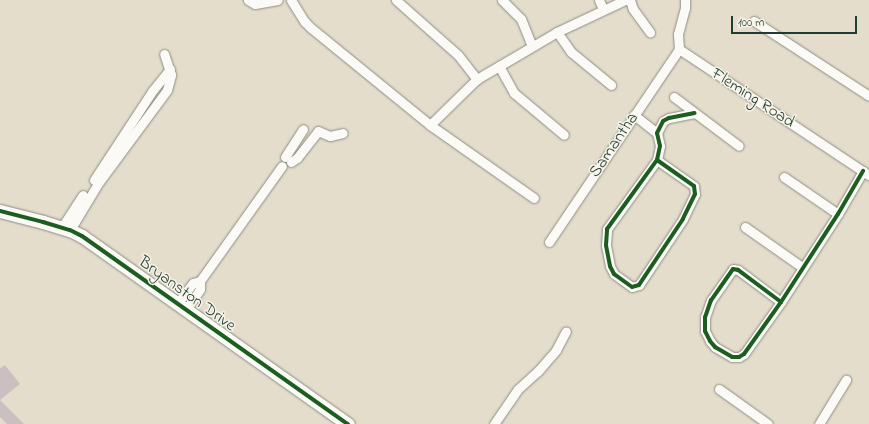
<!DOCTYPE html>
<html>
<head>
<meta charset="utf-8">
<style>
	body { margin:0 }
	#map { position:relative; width:869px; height:424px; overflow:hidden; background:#e4ddcc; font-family:"Indie Flower",sans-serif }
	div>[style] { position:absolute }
	.building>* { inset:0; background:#cbbfc1 }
	.roads { filter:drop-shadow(0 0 1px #8d8e84) drop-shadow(0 0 1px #8d8e84) }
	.street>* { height:9px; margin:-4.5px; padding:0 4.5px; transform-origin:4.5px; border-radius:4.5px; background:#fbfaf7 }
	.secondary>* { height:13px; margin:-6.5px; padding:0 6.5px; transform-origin:6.5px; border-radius:6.5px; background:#fbfaf7 }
	.cycleway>* { height:4px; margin:-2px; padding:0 2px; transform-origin:2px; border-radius:2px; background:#1b5e20 }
	span { translate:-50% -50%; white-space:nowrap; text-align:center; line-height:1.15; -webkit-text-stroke:3px #f7f3e8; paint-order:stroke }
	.street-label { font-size:17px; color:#1f3d34 }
	.scale { position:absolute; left:731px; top:16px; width:126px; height:18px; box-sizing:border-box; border:2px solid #1f3d34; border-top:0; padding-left:5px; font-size:12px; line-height:14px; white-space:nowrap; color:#1f3d34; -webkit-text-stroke:3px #f7f3e8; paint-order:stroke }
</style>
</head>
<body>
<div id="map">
	<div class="building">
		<i style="clip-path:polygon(5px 365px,20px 384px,0 400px,24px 424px,7px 424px,0 417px,0 368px)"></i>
	</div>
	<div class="roads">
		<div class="street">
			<i style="left:248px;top:0;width:8px;rotate:30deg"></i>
			<i style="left:255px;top:4px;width:23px;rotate:-10deg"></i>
			<i style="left:291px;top:0;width:26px;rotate:58deg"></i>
			<i style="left:305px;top:22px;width:8px;rotate:45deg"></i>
			<i style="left:311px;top:28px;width:154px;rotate:39.2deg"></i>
			<i style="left:430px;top:125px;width:127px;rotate:35.1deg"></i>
			<i style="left:396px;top:0;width:83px;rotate:41.6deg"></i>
			<i style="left:458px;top:55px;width:31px;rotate:52deg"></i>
			<i style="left:502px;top:0;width:27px;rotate:45deg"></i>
			<i style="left:521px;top:19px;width:29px;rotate:68deg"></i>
			<i style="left:599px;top:0;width:10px;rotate:66deg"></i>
			<i style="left:630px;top:0;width:9px;rotate:72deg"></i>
			<i style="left:633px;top:9px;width:29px;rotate:54deg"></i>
			<i style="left:754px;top:21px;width:137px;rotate:33.1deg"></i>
			<i style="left:557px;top:32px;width:24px;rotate:55deg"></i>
			<i style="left:571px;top:52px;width:52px;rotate:39.5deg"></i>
			<i style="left:679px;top:49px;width:228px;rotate:33.6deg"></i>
			<i style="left:679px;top:49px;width:15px;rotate:-94deg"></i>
			<i style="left:678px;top:34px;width:27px;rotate:-75deg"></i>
			<i style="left:685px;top:8px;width:8px;rotate:-90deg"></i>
			<i style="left:499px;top:66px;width:31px;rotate:61deg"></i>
			<i style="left:514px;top:93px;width:65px;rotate:40deg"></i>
			<i style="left:674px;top:97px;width:81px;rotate:37deg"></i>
			<i style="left:634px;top:115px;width:29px;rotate:38deg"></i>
			<i style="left:430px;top:125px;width:66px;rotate:-44.4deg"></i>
			<i style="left:477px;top:79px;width:93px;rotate:-30.4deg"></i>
			<i style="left:557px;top:32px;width:75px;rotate:-25.2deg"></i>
			<i style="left:285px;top:157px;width:33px;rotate:-57deg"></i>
			<i style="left:657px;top:160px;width:45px;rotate:35.1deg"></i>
			<i style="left:694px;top:186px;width:8px;rotate:83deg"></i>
			<i style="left:695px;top:194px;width:28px;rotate:116deg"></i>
			<i style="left:683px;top:219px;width:79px;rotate:123.7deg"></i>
			<i style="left:639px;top:285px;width:7px;rotate:164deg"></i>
			<i style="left:632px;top:287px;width:22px;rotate:-144deg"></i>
			<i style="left:614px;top:274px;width:9px;rotate:-117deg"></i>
			<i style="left:610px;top:266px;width:21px;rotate:-101deg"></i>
			<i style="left:606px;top:245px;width:16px;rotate:-86deg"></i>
			<i style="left:607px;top:229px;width:85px;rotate:-54.1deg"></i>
			<i style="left:657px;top:160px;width:14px;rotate:-78deg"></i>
			<i style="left:660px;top:146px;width:13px;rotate:-103deg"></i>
			<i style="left:657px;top:133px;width:13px;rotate:-63deg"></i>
			<i style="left:663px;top:121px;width:7px;rotate:-27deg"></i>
			<i style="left:669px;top:118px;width:26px;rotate:-11deg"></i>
			<i style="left:291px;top:162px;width:7px;rotate:-34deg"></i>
			<i style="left:297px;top:158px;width:34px;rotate:-52deg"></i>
			<i style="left:318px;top:131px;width:13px;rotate:23deg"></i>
			<i style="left:330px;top:136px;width:13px;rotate:-13deg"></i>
			<i style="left:784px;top:177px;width:65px;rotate:34.4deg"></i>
			<i style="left:94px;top:180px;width:108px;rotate:-56.8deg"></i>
			<i style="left:153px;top:90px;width:27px;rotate:-51deg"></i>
			<i style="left:62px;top:227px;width:38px;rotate:-57deg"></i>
			<i style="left:745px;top:227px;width:70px;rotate:35.1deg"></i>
			<i style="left:70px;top:230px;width:56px;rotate:-58.9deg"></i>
			<i style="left:99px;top:182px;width:114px;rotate:-53.5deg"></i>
			<i style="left:167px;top:90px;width:16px;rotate:-75deg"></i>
			<i style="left:171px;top:75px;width:22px;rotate:-108deg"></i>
			<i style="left:549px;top:242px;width:233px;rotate:-56deg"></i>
			<i style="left:781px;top:302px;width:54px;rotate:-143.3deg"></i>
			<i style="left:738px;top:270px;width:5px;rotate:-169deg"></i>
			<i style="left:733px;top:269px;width:38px;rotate:125deg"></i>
			<i style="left:711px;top:300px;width:18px;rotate:109deg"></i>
			<i style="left:705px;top:317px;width:14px;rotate:90deg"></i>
			<i style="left:705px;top:331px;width:11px;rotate:63deg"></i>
			<i style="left:710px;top:341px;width:8px;rotate:50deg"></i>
			<i style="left:715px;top:347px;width:20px;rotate:30deg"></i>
			<i style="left:732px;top:357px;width:7px"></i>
			<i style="left:739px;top:357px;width:6px;rotate:-31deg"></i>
			<i style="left:744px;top:354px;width:64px;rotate:-54.6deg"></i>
			<i style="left:781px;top:302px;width:105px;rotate:-57.1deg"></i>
			<i style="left:838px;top:214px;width:50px;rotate:-59.8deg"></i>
			<i style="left:177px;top:304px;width:26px;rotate:-53deg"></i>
			<i style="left:193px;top:283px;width:7px;rotate:-16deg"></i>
			<i style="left:186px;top:310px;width:25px;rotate:-56deg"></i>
			<i style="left:200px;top:289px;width:8px;rotate:-90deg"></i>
			<i style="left:200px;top:281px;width:141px;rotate:-54.5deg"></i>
			<i style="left:719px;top:389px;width:60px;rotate:35.5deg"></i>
			<i style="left:494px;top:424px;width:42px;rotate:-55.6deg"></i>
			<i style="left:518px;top:389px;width:27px;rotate:-42deg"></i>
			<i style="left:538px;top:371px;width:28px;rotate:-49deg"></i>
			<i style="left:556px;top:350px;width:21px;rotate:-62deg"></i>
			<i style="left:819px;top:424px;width:52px;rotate:-58.5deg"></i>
		</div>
		<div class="secondary">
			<i style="left:0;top:211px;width:44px;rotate:14.3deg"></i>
			<i style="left:43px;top:222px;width:28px;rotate:17deg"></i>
			<i style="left:70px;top:230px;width:13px;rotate:27deg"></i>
			<i style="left:82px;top:236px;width:326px;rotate:35.3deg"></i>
		</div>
	</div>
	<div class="cycleway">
		<i style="left:657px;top:160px;width:45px;rotate:35.1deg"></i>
		<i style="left:694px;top:186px;width:8px;rotate:83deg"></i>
		<i style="left:695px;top:194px;width:28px;rotate:116deg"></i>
		<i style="left:683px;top:219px;width:79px;rotate:123.7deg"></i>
		<i style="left:639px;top:285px;width:7px;rotate:164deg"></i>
		<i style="left:632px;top:287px;width:22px;rotate:-144deg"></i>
		<i style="left:614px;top:274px;width:9px;rotate:-117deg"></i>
		<i style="left:610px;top:266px;width:21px;rotate:-101deg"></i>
		<i style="left:606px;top:245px;width:16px;rotate:-86deg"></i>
		<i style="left:607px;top:229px;width:85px;rotate:-54.1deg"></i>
		<i style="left:657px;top:160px;width:14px;rotate:-78deg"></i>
		<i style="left:660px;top:146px;width:13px;rotate:-103deg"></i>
		<i style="left:657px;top:133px;width:13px;rotate:-63deg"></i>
		<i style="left:663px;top:121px;width:7px;rotate:-27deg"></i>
		<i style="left:669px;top:118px;width:26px;rotate:-11deg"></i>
		<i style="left:0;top:211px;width:44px;rotate:14.3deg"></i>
		<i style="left:43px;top:222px;width:28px;rotate:17deg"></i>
		<i style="left:70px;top:230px;width:13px;rotate:27deg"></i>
		<i style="left:82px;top:236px;width:326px;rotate:35.3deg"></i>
		<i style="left:781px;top:302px;width:54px;rotate:-143.3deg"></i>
		<i style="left:738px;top:270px;width:5px;rotate:-169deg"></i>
		<i style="left:733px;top:269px;width:38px;rotate:125deg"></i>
		<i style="left:711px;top:300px;width:18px;rotate:109deg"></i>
		<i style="left:705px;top:317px;width:14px;rotate:90deg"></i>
		<i style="left:705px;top:331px;width:11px;rotate:63deg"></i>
		<i style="left:710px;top:341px;width:8px;rotate:50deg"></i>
		<i style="left:715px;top:347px;width:20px;rotate:30deg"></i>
		<i style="left:732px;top:357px;width:7px"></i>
		<i style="left:739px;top:357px;width:6px;rotate:-31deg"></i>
		<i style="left:744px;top:354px;width:64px;rotate:-54.6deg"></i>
		<i style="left:781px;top:302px;width:105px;rotate:-57.1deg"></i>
		<i style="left:838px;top:214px;width:50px;rotate:-59.8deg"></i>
	</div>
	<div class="street-label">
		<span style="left:753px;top:98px;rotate:33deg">Fleming Road</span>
		<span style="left:614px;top:145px;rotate:-56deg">Samantha</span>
		<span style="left:187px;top:294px;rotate:36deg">Bryanston Drive</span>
	</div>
	<div class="scale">100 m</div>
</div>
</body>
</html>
